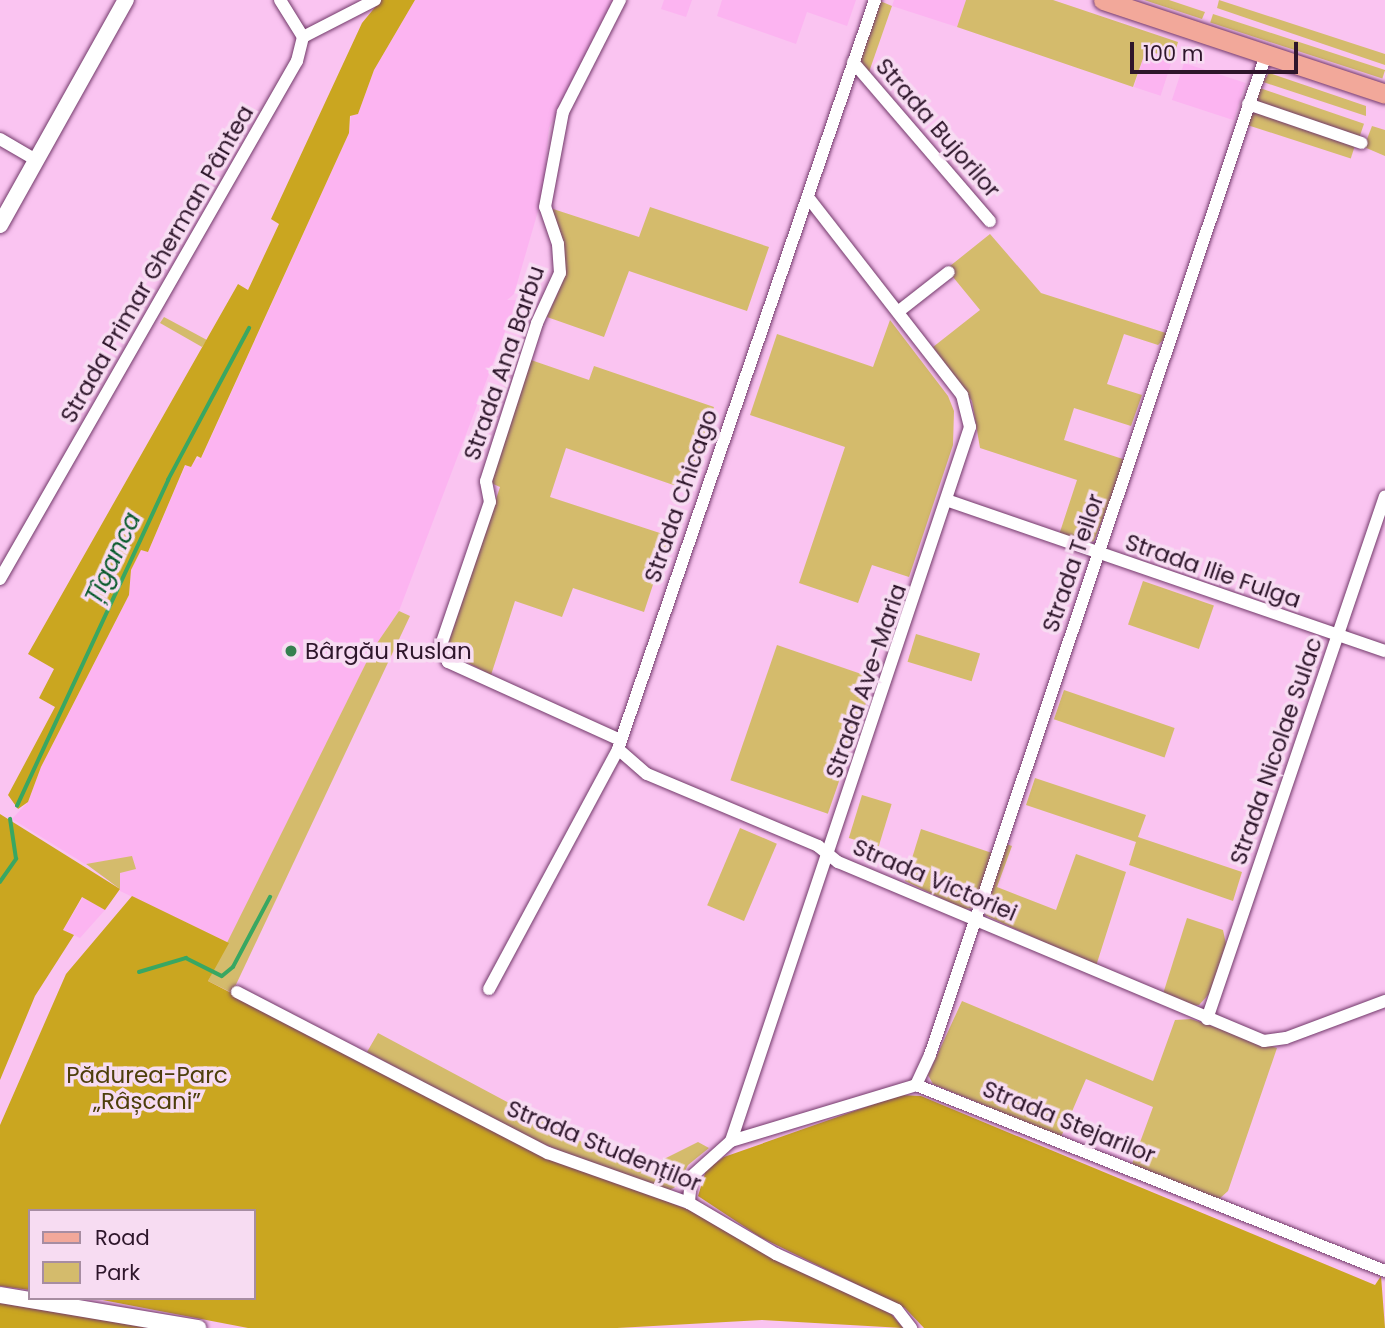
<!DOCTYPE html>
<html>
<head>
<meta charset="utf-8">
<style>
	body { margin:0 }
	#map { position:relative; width:1385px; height:1328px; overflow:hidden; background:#fac4f1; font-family:Poppins,sans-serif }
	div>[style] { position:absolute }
	.built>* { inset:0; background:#fcb4f1; transform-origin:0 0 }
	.green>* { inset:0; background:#d4bb6c; transform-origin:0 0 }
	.forest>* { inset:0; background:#caa620 }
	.stream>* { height:3.5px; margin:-1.75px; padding:0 1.75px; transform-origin:1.75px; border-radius:1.75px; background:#39a762 }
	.roads { filter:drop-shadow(0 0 2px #72396a) drop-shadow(0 0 2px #72396a) }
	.street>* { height:12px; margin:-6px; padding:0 6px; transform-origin:6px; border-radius:6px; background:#fff }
	.secondary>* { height:16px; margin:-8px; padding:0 8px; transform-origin:8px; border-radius:8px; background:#fff }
	.primary>* { height:19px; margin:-9.5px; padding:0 9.5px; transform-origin:9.5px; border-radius:9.5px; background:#f2a89a }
	.dots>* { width:19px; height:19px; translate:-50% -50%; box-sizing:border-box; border:4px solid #f7dcf2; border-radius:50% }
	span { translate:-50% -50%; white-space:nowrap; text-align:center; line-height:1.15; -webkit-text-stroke:7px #f7dcf2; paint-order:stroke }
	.street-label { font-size:23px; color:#2e162b }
	.poi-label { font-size:23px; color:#2e162b }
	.left { translate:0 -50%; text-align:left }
	.park-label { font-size:23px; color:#4d3e0b }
	.water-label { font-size:24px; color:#095b2d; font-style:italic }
	.legend { position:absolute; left:28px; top:1209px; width:228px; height:91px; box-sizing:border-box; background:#f7dcf2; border:2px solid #a78da2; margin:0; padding:9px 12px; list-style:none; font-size:21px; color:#2e162b }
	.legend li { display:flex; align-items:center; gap:14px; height:35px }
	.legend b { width:35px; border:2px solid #a78da2 }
	.scale { position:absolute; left:1130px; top:42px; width:168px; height:32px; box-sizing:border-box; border:4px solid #2e162b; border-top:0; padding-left:9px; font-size:21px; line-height:24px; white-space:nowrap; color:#2e162b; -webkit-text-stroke:5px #f7dcf2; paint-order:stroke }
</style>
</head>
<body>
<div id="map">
	<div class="built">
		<i style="clip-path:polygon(415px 0,615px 0,549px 128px,543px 194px,514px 294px,507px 300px,517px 300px,399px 611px,373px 649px,229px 943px,120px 891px,120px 873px,132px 857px,85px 864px,12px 819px,28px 802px,41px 767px,129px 595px,131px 570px,141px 549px,148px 552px,186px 464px,202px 457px,349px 133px,351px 116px,358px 114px,374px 70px)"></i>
		<i style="clip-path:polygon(664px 0,692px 0,686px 17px,661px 9px)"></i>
		<i style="clip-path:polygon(722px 0,856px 0,847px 26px,807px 12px,796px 44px,717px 16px)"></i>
		<i style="clip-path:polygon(894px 0,966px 0,957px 27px,892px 6px)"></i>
		<i style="left:1146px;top:50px;width:28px;height:39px;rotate:18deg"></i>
		<i style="left:1184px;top:63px;width:65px;height:39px;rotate:18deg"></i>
		<i style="clip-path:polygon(83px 897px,105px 910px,80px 938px,63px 930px)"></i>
	</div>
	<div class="green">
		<i style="clip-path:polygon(966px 0,1053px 0,1178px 42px,1173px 59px,1146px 50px,1133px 87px,957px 27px)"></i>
		<i style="clip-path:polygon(1144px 0,1169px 0,1205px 12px,1202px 19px)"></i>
		<i style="clip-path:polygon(1219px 0,1385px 54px,1385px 65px,1217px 8px)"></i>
		<i style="clip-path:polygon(880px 1px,892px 6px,869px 72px,860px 61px)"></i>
		<i style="left:1213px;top:14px;width:181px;height:9px;rotate:18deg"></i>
		<i style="clip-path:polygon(1269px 73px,1366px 106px,1366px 116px,1263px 82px)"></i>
		<i style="left:1260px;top:88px;width:110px;height:14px;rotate:19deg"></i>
		<i style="left:1253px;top:110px;width:108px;height:16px;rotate:18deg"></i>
		<i style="clip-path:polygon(1372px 126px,1385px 130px,1385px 156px,1364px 147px)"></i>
		<i style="clip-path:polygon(547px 207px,639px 237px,650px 207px,769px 247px,747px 311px,629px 271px,604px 337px,547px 317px,559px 290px)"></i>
		<i style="clip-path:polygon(990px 234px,1041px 293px,1169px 334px,1158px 345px,1124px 334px,1107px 384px,1142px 395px,1131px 426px,1074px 408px,1064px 440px,1126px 460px,1094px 541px,1085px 543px,1059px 535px,1077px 480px,980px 448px,972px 401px,933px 347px,980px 310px,953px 277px,950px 266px)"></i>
		<i style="clip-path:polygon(164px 317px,207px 340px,202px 347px,160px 323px)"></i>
		<i style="clip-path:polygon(890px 320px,948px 396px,954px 411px,953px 445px,909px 577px,872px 565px,858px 603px,799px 583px,845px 447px,750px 415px,777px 334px,873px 367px)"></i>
		<i style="clip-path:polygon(531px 360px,589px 380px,594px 366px,714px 407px,685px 489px,566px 448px,550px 497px,669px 536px,644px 612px,573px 588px,562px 617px,515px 601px,491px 675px,446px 651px,500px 487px,491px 483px)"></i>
		<i style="left:1143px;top:581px;width:75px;height:46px;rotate:19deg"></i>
		<i style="clip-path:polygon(399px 611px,410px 616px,232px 993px,208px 981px,373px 649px)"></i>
		<i style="left:916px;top:634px;width:67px;height:29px;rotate:17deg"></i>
		<i style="left:777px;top:645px;width:103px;height:143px;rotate:19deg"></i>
		<i style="left:1064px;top:690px;width:117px;height:31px;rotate:19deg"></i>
		<i style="clip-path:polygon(1035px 778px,1146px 815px,1138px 837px,1242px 872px,1233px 901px,1129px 865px,1136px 842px,1026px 805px)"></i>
		<i style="left:862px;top:795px;width:31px;height:45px;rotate:17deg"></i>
		<i style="left:740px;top:828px;width:40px;height:84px;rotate:23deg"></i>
		<i style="clip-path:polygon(921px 829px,992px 853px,973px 908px,964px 909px,905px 881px)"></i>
		<i style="clip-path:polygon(1006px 844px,1012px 846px,997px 887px,1056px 910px,1076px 854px,1126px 872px,1096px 966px,985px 915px)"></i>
		<i style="clip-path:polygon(132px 856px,136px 869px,120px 873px,120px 889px,86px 864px)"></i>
		<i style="clip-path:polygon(1187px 918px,1223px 930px,1226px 944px,1210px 993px,1199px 1005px,1189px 1006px,1162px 997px)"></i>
		<i style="clip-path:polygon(962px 1001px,1153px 1081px,1175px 1020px,1191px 1019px,1277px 1048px,1228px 1191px,1218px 1200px,1132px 1164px,1153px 1107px,1086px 1079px,1061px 1137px,933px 1084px,928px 1075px)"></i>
		<i style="clip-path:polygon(378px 1033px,638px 1172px,698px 1142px,709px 1148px,688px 1165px,677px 1186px,670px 1190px,648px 1187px,524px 1136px,367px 1052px)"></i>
	</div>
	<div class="forest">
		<i style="clip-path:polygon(381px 0,415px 0,374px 70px,358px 114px,350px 116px,349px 133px,201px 458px,197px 456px,191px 467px,185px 465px,148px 552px,141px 550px,131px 570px,129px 595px,41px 767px,28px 802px,18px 809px,8px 795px,55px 707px,39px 698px,54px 669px,28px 654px,238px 284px,248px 290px,279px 224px,271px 219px,362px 23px)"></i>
		<i style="clip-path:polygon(0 814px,120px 889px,105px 910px,82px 897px,63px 930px,74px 935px,35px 996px,0 1080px)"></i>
		<i style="clip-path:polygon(132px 896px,229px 943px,208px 981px,536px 1150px,689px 1210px,891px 1314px,903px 1328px,762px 1320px,617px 1328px,248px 1328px,92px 1298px,254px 1298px,254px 1211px,30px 1211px,30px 1290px,0 1286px,0 1125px,66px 974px)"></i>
		<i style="clip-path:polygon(900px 1095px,921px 1096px,1375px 1285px,1381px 1276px,1385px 1328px,924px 1328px,905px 1308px,760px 1237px,698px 1196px,706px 1170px,724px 1157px)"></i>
		<i style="clip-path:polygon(0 1303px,103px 1320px,148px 1328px,0 1328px)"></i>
	</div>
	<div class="stream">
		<i style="left:17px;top:806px;width:359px;rotate:-65.1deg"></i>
		<i style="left:168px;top:480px;width:172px;rotate:-61.9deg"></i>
		<i style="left:0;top:882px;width:28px;rotate:-55deg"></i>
		<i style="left:16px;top:859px;width:40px;rotate:-98.5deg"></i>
		<i style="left:139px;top:972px;width:49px;rotate:-16.6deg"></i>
		<i style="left:186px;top:958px;width:40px;rotate:26.6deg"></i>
		<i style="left:222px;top:976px;width:14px;rotate:-39deg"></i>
		<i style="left:233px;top:967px;width:79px;rotate:-62.1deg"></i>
	</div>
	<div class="roads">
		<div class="street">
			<i style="left:280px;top:0;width:44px;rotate:58.1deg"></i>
			<i style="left:303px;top:37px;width:81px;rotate:-27.2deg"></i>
			<i style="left:853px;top:62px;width:210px;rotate:49.3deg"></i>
			<i style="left:1248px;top:104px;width:120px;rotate:18.9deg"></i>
			<i style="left:0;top:139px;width:42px;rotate:30.3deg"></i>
			<i style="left:899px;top:311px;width:63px;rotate:-38deg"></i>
			<i style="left:949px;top:501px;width:461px;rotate:19deg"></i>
			<i style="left:0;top:579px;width:597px;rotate:-60.17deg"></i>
			<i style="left:297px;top:61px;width:25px;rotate:-76deg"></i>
			<i style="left:618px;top:739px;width:187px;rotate:-155.6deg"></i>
			<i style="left:448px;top:662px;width:18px;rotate:-112deg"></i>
			<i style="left:441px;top:645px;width:151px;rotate:-71.1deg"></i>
			<i style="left:490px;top:502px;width:21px;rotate:-101deg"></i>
			<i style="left:486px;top:481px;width:166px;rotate:-72.1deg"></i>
			<i style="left:537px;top:323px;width:55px;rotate:-65.3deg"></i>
			<i style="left:560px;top:273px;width:29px;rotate:-94deg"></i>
			<i style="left:558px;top:244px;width:39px;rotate:-109deg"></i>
			<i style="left:545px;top:207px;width:97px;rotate:-79.3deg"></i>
			<i style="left:563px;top:112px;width:126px;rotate:-63deg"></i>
			<i style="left:618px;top:749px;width:38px;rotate:41deg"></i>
			<i style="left:647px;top:774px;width:186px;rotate:22.8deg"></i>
			<i style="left:818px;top:846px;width:26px;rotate:39deg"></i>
			<i style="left:838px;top:862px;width:462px;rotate:22.8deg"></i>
			<i style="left:1264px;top:1041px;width:22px;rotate:-8deg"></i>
			<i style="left:1286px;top:1038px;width:106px;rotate:-20.5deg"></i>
			<i style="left:489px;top:989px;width:272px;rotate:-61.7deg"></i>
			<i style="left:618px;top:749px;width:792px;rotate:-71.06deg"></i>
			<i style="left:237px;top:992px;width:350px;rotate:27.4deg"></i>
			<i style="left:548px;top:1153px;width:150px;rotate:19.5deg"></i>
			<i style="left:689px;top:1203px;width:101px;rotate:30.4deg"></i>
			<i style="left:776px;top:1254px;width:133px;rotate:24.8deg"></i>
			<i style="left:897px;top:1310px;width:23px;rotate:52deg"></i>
			<i style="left:1207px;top:1019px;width:552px;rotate:-71.2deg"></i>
			<i style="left:916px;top:1085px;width:33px;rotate:-65deg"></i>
			<i style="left:930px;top:1055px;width:1056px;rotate:-71.44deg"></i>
			<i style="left:731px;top:1141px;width:193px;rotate:-16.8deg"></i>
			<i style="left:916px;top:1085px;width:505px;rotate:21.63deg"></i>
			<i style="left:689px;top:1203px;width:26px;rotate:-86deg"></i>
			<i style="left:691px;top:1177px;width:54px;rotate:-42deg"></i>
			<i style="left:731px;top:1141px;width:753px;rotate:-71.49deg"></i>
			<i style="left:970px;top:427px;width:33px;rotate:-104deg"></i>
			<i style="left:962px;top:395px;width:251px;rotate:-127.9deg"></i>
		</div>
		<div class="secondary">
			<i style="left:0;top:225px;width:258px;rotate:-60.8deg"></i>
			<i style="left:0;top:1295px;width:201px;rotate:9.5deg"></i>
		</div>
		<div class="primary">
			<i style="left:1103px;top:0;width:297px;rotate:18.4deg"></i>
		</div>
	</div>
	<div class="dots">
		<i style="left:291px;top:651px;background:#35804f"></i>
	</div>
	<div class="street-label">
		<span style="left:938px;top:128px;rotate:49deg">Strada Bujorilor</span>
		<span style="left:157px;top:264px;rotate:-60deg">Strada Primar Gherman Pântea</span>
		<span style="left:504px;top:363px;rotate:-71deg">Strada Ana Barbu</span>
		<span style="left:681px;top:496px;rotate:-71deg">Strada Chicago</span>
		<span style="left:1073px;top:563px;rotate:-71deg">Strada Teilor</span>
		<span style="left:1213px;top:571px;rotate:19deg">Strada Ilie Fulga</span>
		<span style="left:866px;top:681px;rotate:-71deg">Strada Ave-Maria</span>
		<span style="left:1276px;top:751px;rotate:-71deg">Strada Nicolae Sulac</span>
		<span style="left:935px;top:880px;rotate:23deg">Strada Victoriei</span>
		<span style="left:1069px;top:1122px;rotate:22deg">Strada Stejarilor</span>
		<span style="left:604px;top:1146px;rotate:22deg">Strada Studenților</span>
	</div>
	<div class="poi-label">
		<span class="left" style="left:305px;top:651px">Bârgău Ruslan</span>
	</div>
	<div class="park-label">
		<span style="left:147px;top:1088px">Pădurea-Parc<br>„Râșcani”</span>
	</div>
	<div class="water-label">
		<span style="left:113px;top:558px;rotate:-65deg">Țîganca</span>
	</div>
	<ul class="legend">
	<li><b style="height:9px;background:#f2a89a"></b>Road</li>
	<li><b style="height:19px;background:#d4bb6c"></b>Park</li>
	</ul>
	<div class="scale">100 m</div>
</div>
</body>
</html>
